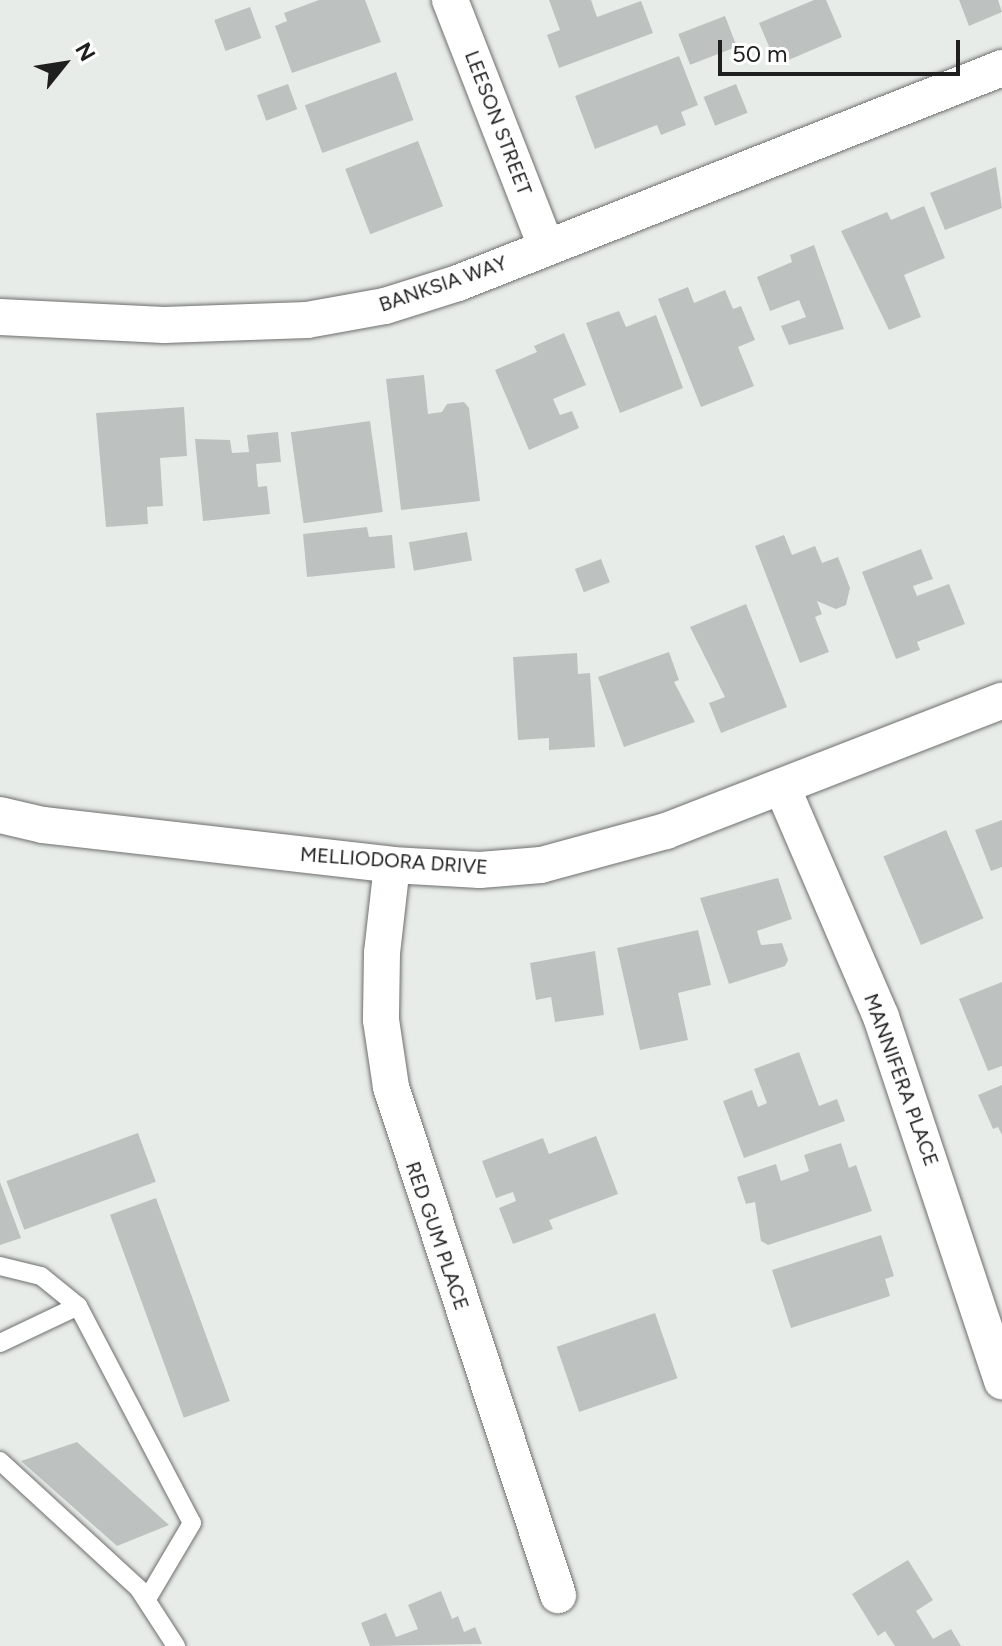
<!DOCTYPE html>
<html>
<head>
<meta charset="utf-8">
<style>
	body { margin:0 }
	#map { position:relative; width:1002px; height:1646px; overflow:hidden; background:#e8ece9; font-family:Figtree,sans-serif }
	div>[style] { position:absolute }
	.building>* { inset:0; background:#bdc2c0; transform-origin:0 0 }
	.roads { filter:drop-shadow(0 0 2px #6d706e) drop-shadow(0 0 2px #6d706e) }
	.service>* { height:18px; margin:-9px; padding:0 9px; transform-origin:9px; border-radius:9px; background:#fff }
	.minor>* { height:36px; margin:-18px; padding:0 18px; transform-origin:18px; border-radius:18px; background:#fff }
	span { translate:-50% -50%; white-space:nowrap; text-align:center; line-height:1.15; -webkit-text-stroke:6px #fff; paint-order:stroke }
	.street-label { font-size:20px; color:#1e1f1e }
	.north { position:absolute; left:24px; top:24px; width:80px; height:80px; -webkit-text-stroke:6px #fff; paint-order:stroke; rotate:60deg; font-size:22px; font-weight:700; line-height:32px; text-align:center; color:#1e1f1e }
	.north::after { content:''; display:block; margin:auto; width:28px; height:36px; background:#1e1f1e; clip-path:polygon(50% 0,100% 100%,50% 72%,0 100%) }
	.scale { position:absolute; left:718px; top:40px; width:242px; height:36px; box-sizing:border-box; border:4px solid #1e1f1e; border-top:0; padding-left:10px; font-size:24px; line-height:28px; white-space:nowrap; color:#1e1f1e; -webkit-text-stroke:6px #fff; paint-order:stroke }
</style>
</head>
<body>
<div id="map">
	<div class="building">
		<i style="clip-path:polygon(319px 0,365px 0,381px 42px,292px 73px,275px 26px,287px 21px,284px 13px)"></i>
		<i style="clip-path:polygon(549px 0,591px 0,597px 17px,641px 1px,653px 33px,559px 68px,547px 35px,560px 30px)"></i>
		<i style="clip-path:polygon(814px 0,826px 0,842px 37px,777px 65px,759px 23px)"></i>
		<i style="clip-path:polygon(959px 0,998px 0,1002px 12px,969px 26px)"></i>
		<i style="left:250px;top:7px;width:33px;height:38px;rotate:70deg"></i>
		<i style="left:725px;top:16px;width:33px;height:50px;rotate:69deg"></i>
		<i style="clip-path:polygon(679px 56px,698px 105px,681px 112px,686px 125px,661px 135px,657px 125px,595px 149px,575px 96px)"></i>
		<i style="left:396px;top:72px;width:51px;height:97px;rotate:70deg"></i>
		<i style="left:288px;top:84px;width:27px;height:33px;rotate:70deg"></i>
		<i style="left:736px;top:84px;width:31px;height:35px;rotate:68deg"></i>
		<i style="left:418px;top:141px;width:70px;height:78px;rotate:69deg"></i>
		<i style="clip-path:polygon(996px 167px,1002px 208px,945px 230px,930px 193px)"></i>
		<i style="clip-path:polygon(924px 206px,945px 258px,904px 275px,921px 317px,889px 330px,841px 231px,887px 212px,891px 220px)"></i>
		<i style="clip-path:polygon(814px 245px,844px 329px,789px 345px,781px 326px,806px 317px,799px 300px,770px 311px,757px 277px,792px 262px,790px 255px)"></i>
		<i style="clip-path:polygon(688px 287px,694px 303px,725px 290px,733px 309px,741px 306px,755px 340px,738px 347px,754px 386px,701px 407px,658px 299px)"></i>
		<i style="clip-path:polygon(619px 311px,626px 327px,656px 315px,683px 388px,620px 413px,586px 323px)"></i>
		<i style="clip-path:polygon(564px 333px,586px 385px,553px 399px,560px 415px,572px 411px,579px 428px,529px 450px,495px 370px,537px 352px,534px 346px)"></i>
		<i style="clip-path:polygon(424px 375px,428px 414px,442px 412px,447px 404px,464px 402px,469px 408px,480px 501px,401px 510px,386px 379px)"></i>
		<i style="clip-path:polygon(184px 407px,187px 456px,160px 458px,163px 506px,147px 507px,148px 524px,106px 527px,96px 413px)"></i>
		<i style="left:370px;top:421px;width:92px;height:80px;rotate:82deg"></i>
		<i style="clip-path:polygon(278px 432px,281px 462px,256px 464px,258px 487px,267px 486px,270px 514px,203px 521px,195px 439px,230px 440px,232px 453px,249px 452px,247px 435px)"></i>
		<i style="clip-path:polygon(367px 527px,369px 537px,392px 535px,395px 568px,307px 577px,303px 534px)"></i>
		<i style="left:467px;top:532px;width:29px;height:59px;rotate:80deg"></i>
		<i style="clip-path:polygon(784px 535px,792px 555px,815px 546px,822px 563px,838px 557px,850px 588px,846px 605px,836px 609px,817px 601px,822px 614px,815px 617px,829px 652px,800px 663px,755px 546px)"></i>
		<i style="clip-path:polygon(921px 549px,933px 579px,913px 586px,917px 596px,949px 584px,965px 624px,917px 642px,920px 650px,896px 659px,862px 572px)"></i>
		<i style="left:601px;top:559px;width:25px;height:28px;rotate:69deg"></i>
		<i style="clip-path:polygon(746px 604px,787px 707px,721px 733px,709px 703px,725px 697px,690px 627px)"></i>
		<i style="clip-path:polygon(669px 652px,679px 680px,674px 682px,695px 722px,624px 747px,598px 677px)"></i>
		<i style="clip-path:polygon(577px 653px,578px 674px,590px 673px,595px 747px,549px 750px,549px 738px,518px 740px,513px 657px)"></i>
		<i style="clip-path:polygon(1002px 820px,1002px 867px,991px 871px,975px 830px)"></i>
		<i style="left:946px;top:830px;width:96px;height:68px;rotate:67deg"></i>
		<i style="clip-path:polygon(778px 878px,792px 919px,757px 931px,761px 945px,782px 943px,788px 960px,785px 966px,729px 984px,700px 898px)"></i>
		<i style="clip-path:polygon(698px 930px,711px 985px,678px 993px,688px 1040px,640px 1050px,617px 948px)"></i>
		<i style="clip-path:polygon(595px 951px,604px 1015px,555px 1022px,551px 997px,536px 1000px,530px 963px)"></i>
		<i style="clip-path:polygon(1002px 982px,1002px 1066px,988px 1071px,959px 999px)"></i>
		<i style="clip-path:polygon(799px 1052px,819px 1106px,837px 1099px,845px 1121px,744px 1158px,723px 1101px,752px 1090px,758px 1107px,767px 1103px,754px 1069px)"></i>
		<i style="clip-path:polygon(1002px 1085px,1002px 1135px,998px 1127px,993px 1129px,978px 1095px)"></i>
		<i style="left:138px;top:1133px;width:52px;height:140px;rotate:70deg"></i>
		<i style="clip-path:polygon(596px 1136px,618px 1194px,549px 1220px,553px 1229px,513px 1244px,499px 1208px,516px 1201px,513px 1192px,496px 1198px,482px 1161px,543px 1138px,549px 1154px)"></i>
		<i style="clip-path:polygon(841px 1143px,849px 1168px,856px 1165px,872px 1211px,768px 1245px,761px 1241px,755px 1202px,746px 1204px,737px 1177px,776px 1164px,781px 1181px,809px 1171px,804px 1155px)"></i>
		<i style="clip-path:polygon(0 1182px,21px 1238px,0 1245px)"></i>
		<i style="left:156px;top:1198px;width:216px;height:49px;rotate:70deg"></i>
		<i style="clip-path:polygon(881px 1235px,894px 1276px,885px 1279px,890px 1296px,791px 1328px,772px 1270px)"></i>
		<i style="left:655px;top:1313px;width:69px;height:104px;rotate:71deg"></i>
		<i style="clip-path:polygon(77px 1442px,169px 1525px,117px 1546px,21px 1461px)"></i>
		<i style="clip-path:polygon(908px 1560px,933px 1600px,916px 1611px,933px 1639px,951px 1629px,961px 1646px,895px 1646px,885px 1631px,878px 1636px,852px 1594px)"></i>
		<i style="clip-path:polygon(441px 1591px,452px 1619px,458px 1616px,464px 1632px,475px 1627px,482px 1644px,370px 1646px,361px 1623px,386px 1613px,396px 1637px,418px 1629px,408px 1605px)"></i>
	</div>
	<div class="roads">
		<div class="service">
			<i style="left:0;top:1266px;width:42px;rotate:13.7deg"></i>
			<i style="left:41px;top:1276px;width:48px;rotate:39deg"></i>
			<i style="left:78px;top:1306px;width:86px;rotate:154.6deg"></i>
			<i style="left:78px;top:1306px;width:245px;rotate:62.3deg"></i>
			<i style="left:192px;top:1523px;width:88px;rotate:120.6deg"></i>
			<i style="left:0;top:1461px;width:189px;rotate:42.6deg"></i>
			<i style="left:139px;top:1589px;width:68px;rotate:57deg"></i>
		</div>
		<div class="minor">
			<i style="left:450px;top:0;width:264px;rotate:68.7deg"></i>
			<i style="left:0;top:317px;width:164px;rotate:2.8deg"></i>
			<i style="left:164px;top:325px;width:143px;rotate:-2deg"></i>
			<i style="left:307px;top:320px;width:79px;rotate:-10.2deg"></i>
			<i style="left:385px;top:306px;width:77px;rotate:-17.5deg"></i>
			<i style="left:458px;top:283px;width:585px;rotate:-21.56deg"></i>
			<i style="left:782px;top:787px;width:250px;rotate:66.7deg"></i>
			<i style="left:881px;top:1017px;width:384px;rotate:71.6deg"></i>
			<i style="left:0;top:815px;width:44px;rotate:13.1deg"></i>
			<i style="left:43px;top:825px;width:351px;rotate:6.5deg"></i>
			<i style="left:392px;top:865px;width:88px;rotate:3.3deg"></i>
			<i style="left:480px;top:870px;width:61px;rotate:-4.7deg"></i>
			<i style="left:541px;top:865px;width:130px;rotate:-15.2deg"></i>
			<i style="left:666px;top:831px;width:360px;rotate:-21.2deg"></i>
			<i style="left:392px;top:865px;width:89px;rotate:96.5deg"></i>
			<i style="left:382px;top:953px;width:67px;rotate:90.9deg"></i>
			<i style="left:381px;top:1020px;width:68px;rotate:81.5deg"></i>
			<i style="left:391px;top:1087px;width:535px;rotate:71.8deg"></i>
		</div>
	</div>
	<div class="street-label">
		<span style="left:498px;top:123px;rotate:69deg">LEESON STREET</span>
		<span style="left:443px;top:284px;rotate:-19deg">BANKSIA WAY</span>
		<span style="left:394px;top:861px;rotate:4deg">MELLIODORA DRIVE</span>
		<span style="left:901px;top:1080px;rotate:70deg">MANNIFERA PLACE</span>
		<span style="left:437px;top:1236px;rotate:71deg">RED GUM PLACE</span>
	</div>
	<div class="north">N</div>
	<div class="scale">50 m</div>
</div>
</body>
</html>
